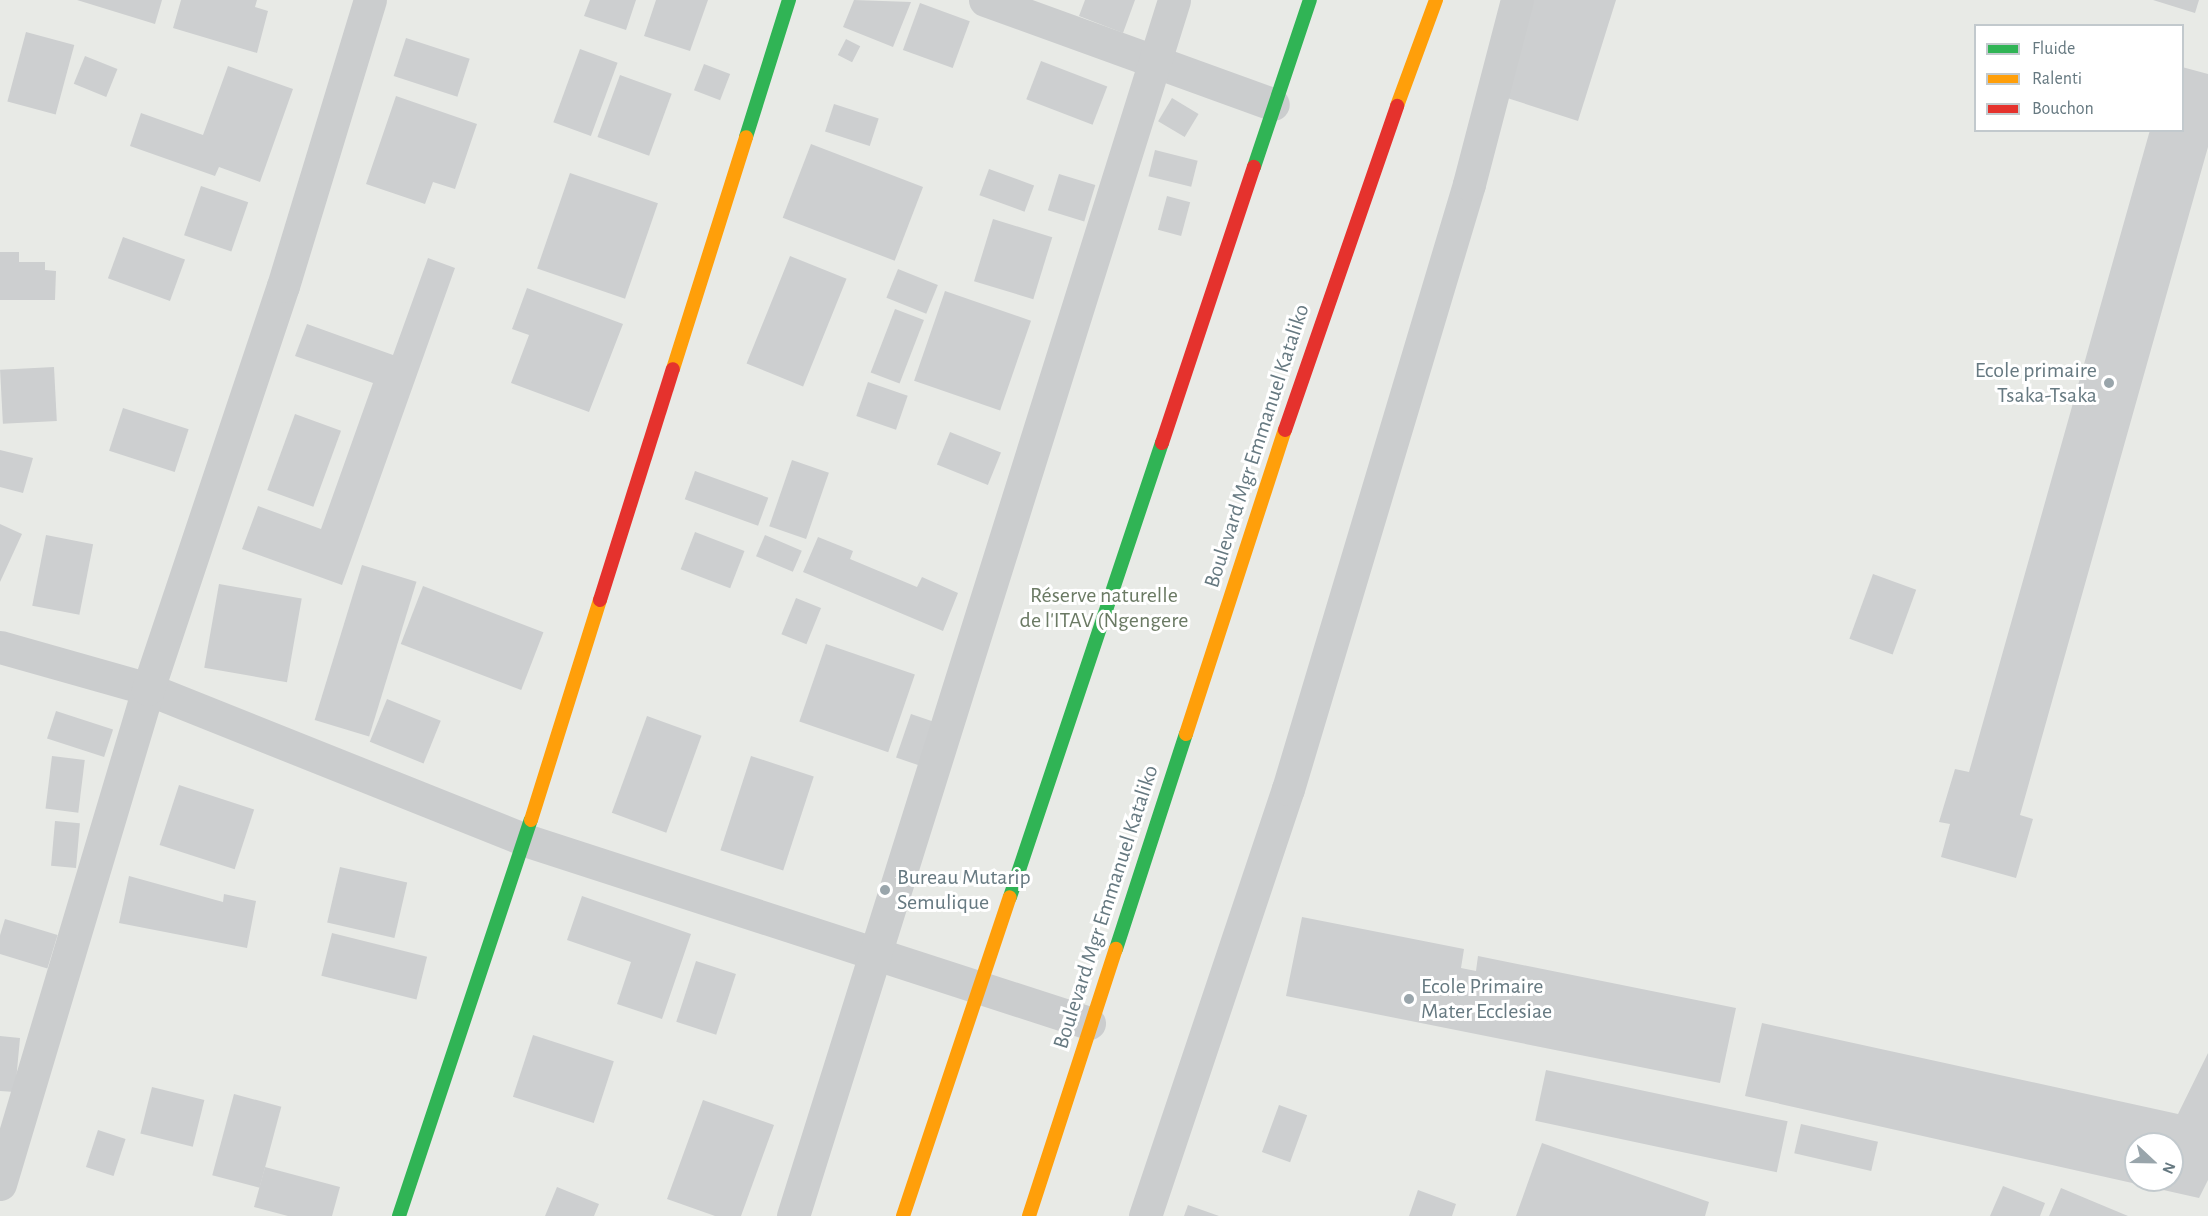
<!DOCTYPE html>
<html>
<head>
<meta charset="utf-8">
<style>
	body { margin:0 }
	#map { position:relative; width:2208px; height:1216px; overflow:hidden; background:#f8f8f8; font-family:"Alegreya Sans",sans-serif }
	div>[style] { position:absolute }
	.green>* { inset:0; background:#e8eae6 }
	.building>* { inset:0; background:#cdcfd0; transform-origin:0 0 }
	.street>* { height:33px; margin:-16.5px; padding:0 16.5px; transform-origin:16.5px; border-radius:16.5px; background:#cbcdce }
	.fast>* { height:14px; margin:-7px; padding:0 7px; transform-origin:7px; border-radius:7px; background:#30b455 }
	.slow>* { height:14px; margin:-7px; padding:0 7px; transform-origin:7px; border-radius:7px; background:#ff9f0a }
	.jam>* { height:14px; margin:-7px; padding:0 7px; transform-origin:7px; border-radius:7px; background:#e5322d }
	.dots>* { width:16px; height:16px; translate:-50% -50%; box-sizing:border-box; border:3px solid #fff; border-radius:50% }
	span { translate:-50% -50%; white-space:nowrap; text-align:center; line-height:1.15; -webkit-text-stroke:6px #fff; paint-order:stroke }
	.poi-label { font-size:22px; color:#667981 }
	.right { translate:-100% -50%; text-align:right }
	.left { translate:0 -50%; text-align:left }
	.street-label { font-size:22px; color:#667981 }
	.park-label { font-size:22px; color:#6b7a64 }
	.legend { position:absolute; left:1974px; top:24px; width:210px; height:108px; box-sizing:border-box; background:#fff; border:2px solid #c2c9cd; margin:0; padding:8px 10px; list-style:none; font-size:18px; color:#667981 }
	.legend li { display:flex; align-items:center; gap:12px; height:30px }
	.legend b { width:30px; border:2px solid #c2c9cd }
	.north { position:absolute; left:2124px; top:1132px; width:60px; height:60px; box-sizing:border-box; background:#fff; border:2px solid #c2c9cd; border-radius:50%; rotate:112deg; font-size:16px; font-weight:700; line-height:24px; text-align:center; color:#667981 }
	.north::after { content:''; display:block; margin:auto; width:21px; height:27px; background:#99a5ab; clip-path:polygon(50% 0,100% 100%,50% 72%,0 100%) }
</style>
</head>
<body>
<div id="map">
	<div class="green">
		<i style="clip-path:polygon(evenodd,0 0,2208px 0,2208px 1216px,0 1216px,0 0,1976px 26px,2182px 26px,2182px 130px,1976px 130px,1976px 26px,0 0,2136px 1144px,2172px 1144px,2172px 1180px,2136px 1180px,2136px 1144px)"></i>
	</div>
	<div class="building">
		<i style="clip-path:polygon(77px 0,162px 0,155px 24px)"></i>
		<i style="clip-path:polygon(181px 0,257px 0,255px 7px,268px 11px,257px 53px,173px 28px)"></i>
		<i style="clip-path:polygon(590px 0,636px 0,626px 30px,584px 16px)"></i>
		<i style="clip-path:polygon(656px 0,708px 0,690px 51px,644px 36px)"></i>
		<i style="clip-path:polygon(854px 0,911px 2px,893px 47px,843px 27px)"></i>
		<i style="clip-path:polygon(1085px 0,1135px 0,1123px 33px,1079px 16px)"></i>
		<i style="clip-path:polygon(1532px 0,1616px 0,1578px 121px,1501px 96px)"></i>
		<i style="clip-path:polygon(2153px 0,2199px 0,2195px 13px)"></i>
		<i style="left:920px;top:3px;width:53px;height:50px;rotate:20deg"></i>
		<i style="left:26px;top:32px;width:50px;height:72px;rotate:15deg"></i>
		<i style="left:406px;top:38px;width:67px;height:40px;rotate:18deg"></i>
		<i style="left:846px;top:39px;width:16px;height:18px;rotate:27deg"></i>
		<i style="left:580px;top:49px;width:40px;height:78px;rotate:20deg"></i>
		<i style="left:85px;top:56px;width:35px;height:30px;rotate:22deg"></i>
		<i style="left:1041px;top:61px;width:71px;height:41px;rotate:21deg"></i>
		<i style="left:704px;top:64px;width:28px;height:28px;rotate:21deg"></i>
		<i style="clip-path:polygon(228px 66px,293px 89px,260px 182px,219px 167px,215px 176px,130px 146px,141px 113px,203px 135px)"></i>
		<i style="clip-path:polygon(2182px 67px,2208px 74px,2208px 147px,2020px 815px,2033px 819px,2016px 878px,1941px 857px,1950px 824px,1939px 822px,1955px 769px,1969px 772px,2150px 130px,2182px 130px)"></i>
		<i style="left:620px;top:75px;width:55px;height:66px;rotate:20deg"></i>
		<i style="clip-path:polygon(396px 96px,477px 124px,455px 189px,433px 182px,425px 204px,366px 184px)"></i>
		<i style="left:1172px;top:98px;width:31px;height:27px;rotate:31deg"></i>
		<i style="left:834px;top:104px;width:47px;height:29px;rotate:18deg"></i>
		<i style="left:811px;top:144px;width:120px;height:79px;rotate:21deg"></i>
		<i style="left:1155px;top:150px;width:44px;height:27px;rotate:14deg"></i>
		<i style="left:989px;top:169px;width:48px;height:28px;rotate:20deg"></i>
		<i style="left:570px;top:173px;width:93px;height:101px;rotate:19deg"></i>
		<i style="left:1059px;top:174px;width:38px;height:38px;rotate:17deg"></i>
		<i style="left:201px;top:186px;width:50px;height:52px;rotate:19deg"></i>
		<i style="left:1167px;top:196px;width:24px;height:35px;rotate:15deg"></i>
		<i style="left:993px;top:219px;width:62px;height:65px;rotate:17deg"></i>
		<i style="left:123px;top:237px;width:66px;height:44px;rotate:20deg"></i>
		<i style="clip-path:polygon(0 252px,19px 252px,19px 262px,45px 262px,45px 270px,56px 271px,55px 300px,0 300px)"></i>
		<i style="left:790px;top:256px;width:61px;height:116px;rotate:22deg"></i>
		<i style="clip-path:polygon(428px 258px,455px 268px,342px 585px,242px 549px,258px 506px,321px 529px,373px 383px,295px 356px,307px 324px,393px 355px)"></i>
		<i style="left:898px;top:269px;width:43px;height:31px;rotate:22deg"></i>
		<i style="clip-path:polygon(527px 288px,623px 324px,589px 412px,511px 383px,529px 335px,512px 329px)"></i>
		<i style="left:945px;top:291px;width:91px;height:95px;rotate:19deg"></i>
		<i style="left:895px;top:309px;width:31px;height:68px;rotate:21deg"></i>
		<i style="left:54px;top:367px;width:54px;height:54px;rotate:87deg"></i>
		<i style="left:868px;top:382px;width:42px;height:36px;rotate:19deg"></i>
		<i style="left:123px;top:408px;width:69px;height:45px;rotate:18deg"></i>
		<i style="left:295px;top:414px;width:49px;height:81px;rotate:20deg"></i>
		<i style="left:950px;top:432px;width:55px;height:35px;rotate:22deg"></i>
		<i style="clip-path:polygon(0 450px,33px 458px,23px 493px,0 487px)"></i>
		<i style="left:792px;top:460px;width:39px;height:70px;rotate:19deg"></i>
		<i style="left:695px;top:471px;width:78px;height:30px;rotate:20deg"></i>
		<i style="clip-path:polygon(0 524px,22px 534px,0 582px)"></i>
		<i style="left:695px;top:532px;width:53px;height:40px;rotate:21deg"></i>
		<i style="left:46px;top:535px;width:48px;height:72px;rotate:11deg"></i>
		<i style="left:765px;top:535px;width:40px;height:23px;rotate:23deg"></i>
		<i style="clip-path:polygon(818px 537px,853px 551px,850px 559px,917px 587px,922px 577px,958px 593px,943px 631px,803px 572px)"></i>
		<i style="left:362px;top:565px;width:57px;height:162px;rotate:17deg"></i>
		<i style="left:1873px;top:574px;width:46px;height:69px;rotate:20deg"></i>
		<i style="left:219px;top:584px;width:84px;height:85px;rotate:10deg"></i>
		<i style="left:423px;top:586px;width:129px;height:62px;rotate:21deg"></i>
		<i style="left:796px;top:598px;width:27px;height:39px;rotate:22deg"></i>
		<i style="left:826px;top:644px;width:94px;height:82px;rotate:19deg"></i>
		<i style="left:387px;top:699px;width:58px;height:46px;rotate:22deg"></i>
		<i style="left:56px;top:711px;width:60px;height:29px;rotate:18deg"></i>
		<i style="left:911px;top:714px;width:28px;height:46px;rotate:19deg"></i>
		<i style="left:647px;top:716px;width:58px;height:103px;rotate:20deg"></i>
		<i style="left:52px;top:756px;width:33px;height:53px;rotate:7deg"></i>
		<i style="left:751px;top:756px;width:66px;height:99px;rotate:18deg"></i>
		<i style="left:179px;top:785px;width:79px;height:63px;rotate:18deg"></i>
		<i style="left:55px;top:821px;width:25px;height:45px;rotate:5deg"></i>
		<i style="left:340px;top:867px;width:69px;height:57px;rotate:13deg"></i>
		<i style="clip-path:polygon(129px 876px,223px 902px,224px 894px,256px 901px,247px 948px,119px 923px)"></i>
		<i style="clip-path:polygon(582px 896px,691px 934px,662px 1019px,617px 1004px,631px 962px,567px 940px)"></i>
		<i style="clip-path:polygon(1302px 917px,1464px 949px,1461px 968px,1476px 971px,1478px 956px,1736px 1008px,1720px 1083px,1286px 996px)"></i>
		<i style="left:5px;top:919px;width:55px;height:35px;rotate:17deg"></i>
		<i style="left:332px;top:933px;width:98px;height:44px;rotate:14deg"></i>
		<i style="left:696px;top:961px;width:42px;height:64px;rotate:18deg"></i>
		<i style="clip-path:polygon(evenodd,1762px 1023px,2178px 1114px,2208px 1053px,2208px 1180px,2199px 1198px,1745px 1096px,1762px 1023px,2136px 1144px,2172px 1144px,2172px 1180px,2136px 1180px,2136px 1144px)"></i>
		<i style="left:533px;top:1035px;width:85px;height:65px;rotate:18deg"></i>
		<i style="clip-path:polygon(0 1036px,20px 1038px,15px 1092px,0 1091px)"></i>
		<i style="left:1546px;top:1070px;width:247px;height:52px;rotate:12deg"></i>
		<i style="left:152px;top:1087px;width:54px;height:48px;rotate:14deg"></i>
		<i style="left:234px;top:1094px;width:49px;height:84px;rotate:15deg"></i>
		<i style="clip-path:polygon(703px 1100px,774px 1125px,741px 1216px,715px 1216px,667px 1199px)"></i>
		<i style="left:1279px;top:1105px;width:30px;height:50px;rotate:20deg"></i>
		<i style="left:1801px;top:1124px;width:79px;height:30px;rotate:13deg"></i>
		<i style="left:98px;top:1130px;width:29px;height:39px;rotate:18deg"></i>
		<i style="clip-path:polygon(1542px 1143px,1709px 1202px,1705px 1216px,1516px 1216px)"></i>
		<i style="clip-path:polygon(265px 1167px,340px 1187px,332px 1216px,288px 1216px,254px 1207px)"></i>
		<i style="clip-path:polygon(2003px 1186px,2045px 1203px,2040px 1216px,1990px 1216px)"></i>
		<i style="clip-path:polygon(557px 1187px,599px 1204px,594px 1216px,545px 1216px)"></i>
		<i style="clip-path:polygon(2061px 1188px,2128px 1216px,2049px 1216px)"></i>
		<i style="clip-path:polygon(1418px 1190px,1456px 1204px,1452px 1216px,1409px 1216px)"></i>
		<i style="clip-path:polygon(1188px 1205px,1219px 1216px,1184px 1216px)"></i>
	</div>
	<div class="street">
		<i style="left:985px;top:0;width:306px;rotate:19.9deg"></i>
		<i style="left:0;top:647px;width:154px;rotate:15.8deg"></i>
		<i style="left:148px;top:689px;width:406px;rotate:21.8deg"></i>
		<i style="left:525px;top:840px;width:593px;rotate:17.98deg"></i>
		<i style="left:0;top:1184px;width:517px;rotate:-73.35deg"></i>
		<i style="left:148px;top:689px;width:425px;rotate:-71.5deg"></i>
		<i style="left:283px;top:286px;width:299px;rotate:-73.1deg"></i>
		<i style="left:793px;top:1216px;width:1274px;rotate:-72.6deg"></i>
		<i style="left:1145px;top:1216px;width:450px;rotate:-71.5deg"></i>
		<i style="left:1288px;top:789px;width:631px;rotate:-73.34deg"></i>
		<i style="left:1469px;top:184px;width:190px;rotate:-75.4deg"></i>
	</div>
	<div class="fast">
		<i style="left:746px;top:137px;width:144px;rotate:-72.6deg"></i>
		<i style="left:1254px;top:167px;width:176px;rotate:-71.5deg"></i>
		<i style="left:1010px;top:897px;width:479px;rotate:-71.5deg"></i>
		<i style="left:1116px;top:949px;width:226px;rotate:-72deg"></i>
		<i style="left:399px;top:1216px;width:417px;rotate:-71.6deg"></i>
	</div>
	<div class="slow">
		<i style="left:1397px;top:106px;width:113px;rotate:-69.8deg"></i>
		<i style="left:673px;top:369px;width:243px;rotate:-72.5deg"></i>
		<i style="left:1186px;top:734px;width:320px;rotate:-72deg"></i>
		<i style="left:531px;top:820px;width:231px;rotate:-72.6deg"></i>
		<i style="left:903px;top:1216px;width:336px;rotate:-71.5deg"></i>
		<i style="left:1029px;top:1216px;width:281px;rotate:-72deg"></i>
	</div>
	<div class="jam">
		<i style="left:1285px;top:430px;width:343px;rotate:-70.9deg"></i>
		<i style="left:1162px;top:443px;width:291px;rotate:-71.6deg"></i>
		<i style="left:600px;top:600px;width:242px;rotate:-72.5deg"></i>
	</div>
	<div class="dots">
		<i style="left:2109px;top:383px;background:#99a5ab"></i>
		<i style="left:885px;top:890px;background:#99a5ab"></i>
		<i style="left:1409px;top:999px;background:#99a5ab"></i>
	</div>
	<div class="poi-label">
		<span class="right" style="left:2097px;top:383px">Ecole primaire<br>Tsaka-Tsaka</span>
		<span class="left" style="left:897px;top:890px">Bureau Mutarip<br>Semulique</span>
		<span class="left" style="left:1421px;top:999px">Ecole Primaire<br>Mater Ecclesiae</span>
	</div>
	<div class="street-label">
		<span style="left:1257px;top:446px;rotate:-72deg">Boulevard Mgr Emmanuel Kataliko</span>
		<span style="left:1106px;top:907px;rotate:-72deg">Boulevard Mgr Emmanuel Kataliko</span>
	</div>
	<div class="park-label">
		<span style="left:1104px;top:608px">Réserve naturelle<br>de l'ITAV (Ngengere</span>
	</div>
	<ul class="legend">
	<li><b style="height:8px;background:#30b455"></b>Fluide</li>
	<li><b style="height:8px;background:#ff9f0a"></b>Ralenti</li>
	<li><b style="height:8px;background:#e5322d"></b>Bouchon</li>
	</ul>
	<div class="north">N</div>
</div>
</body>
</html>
